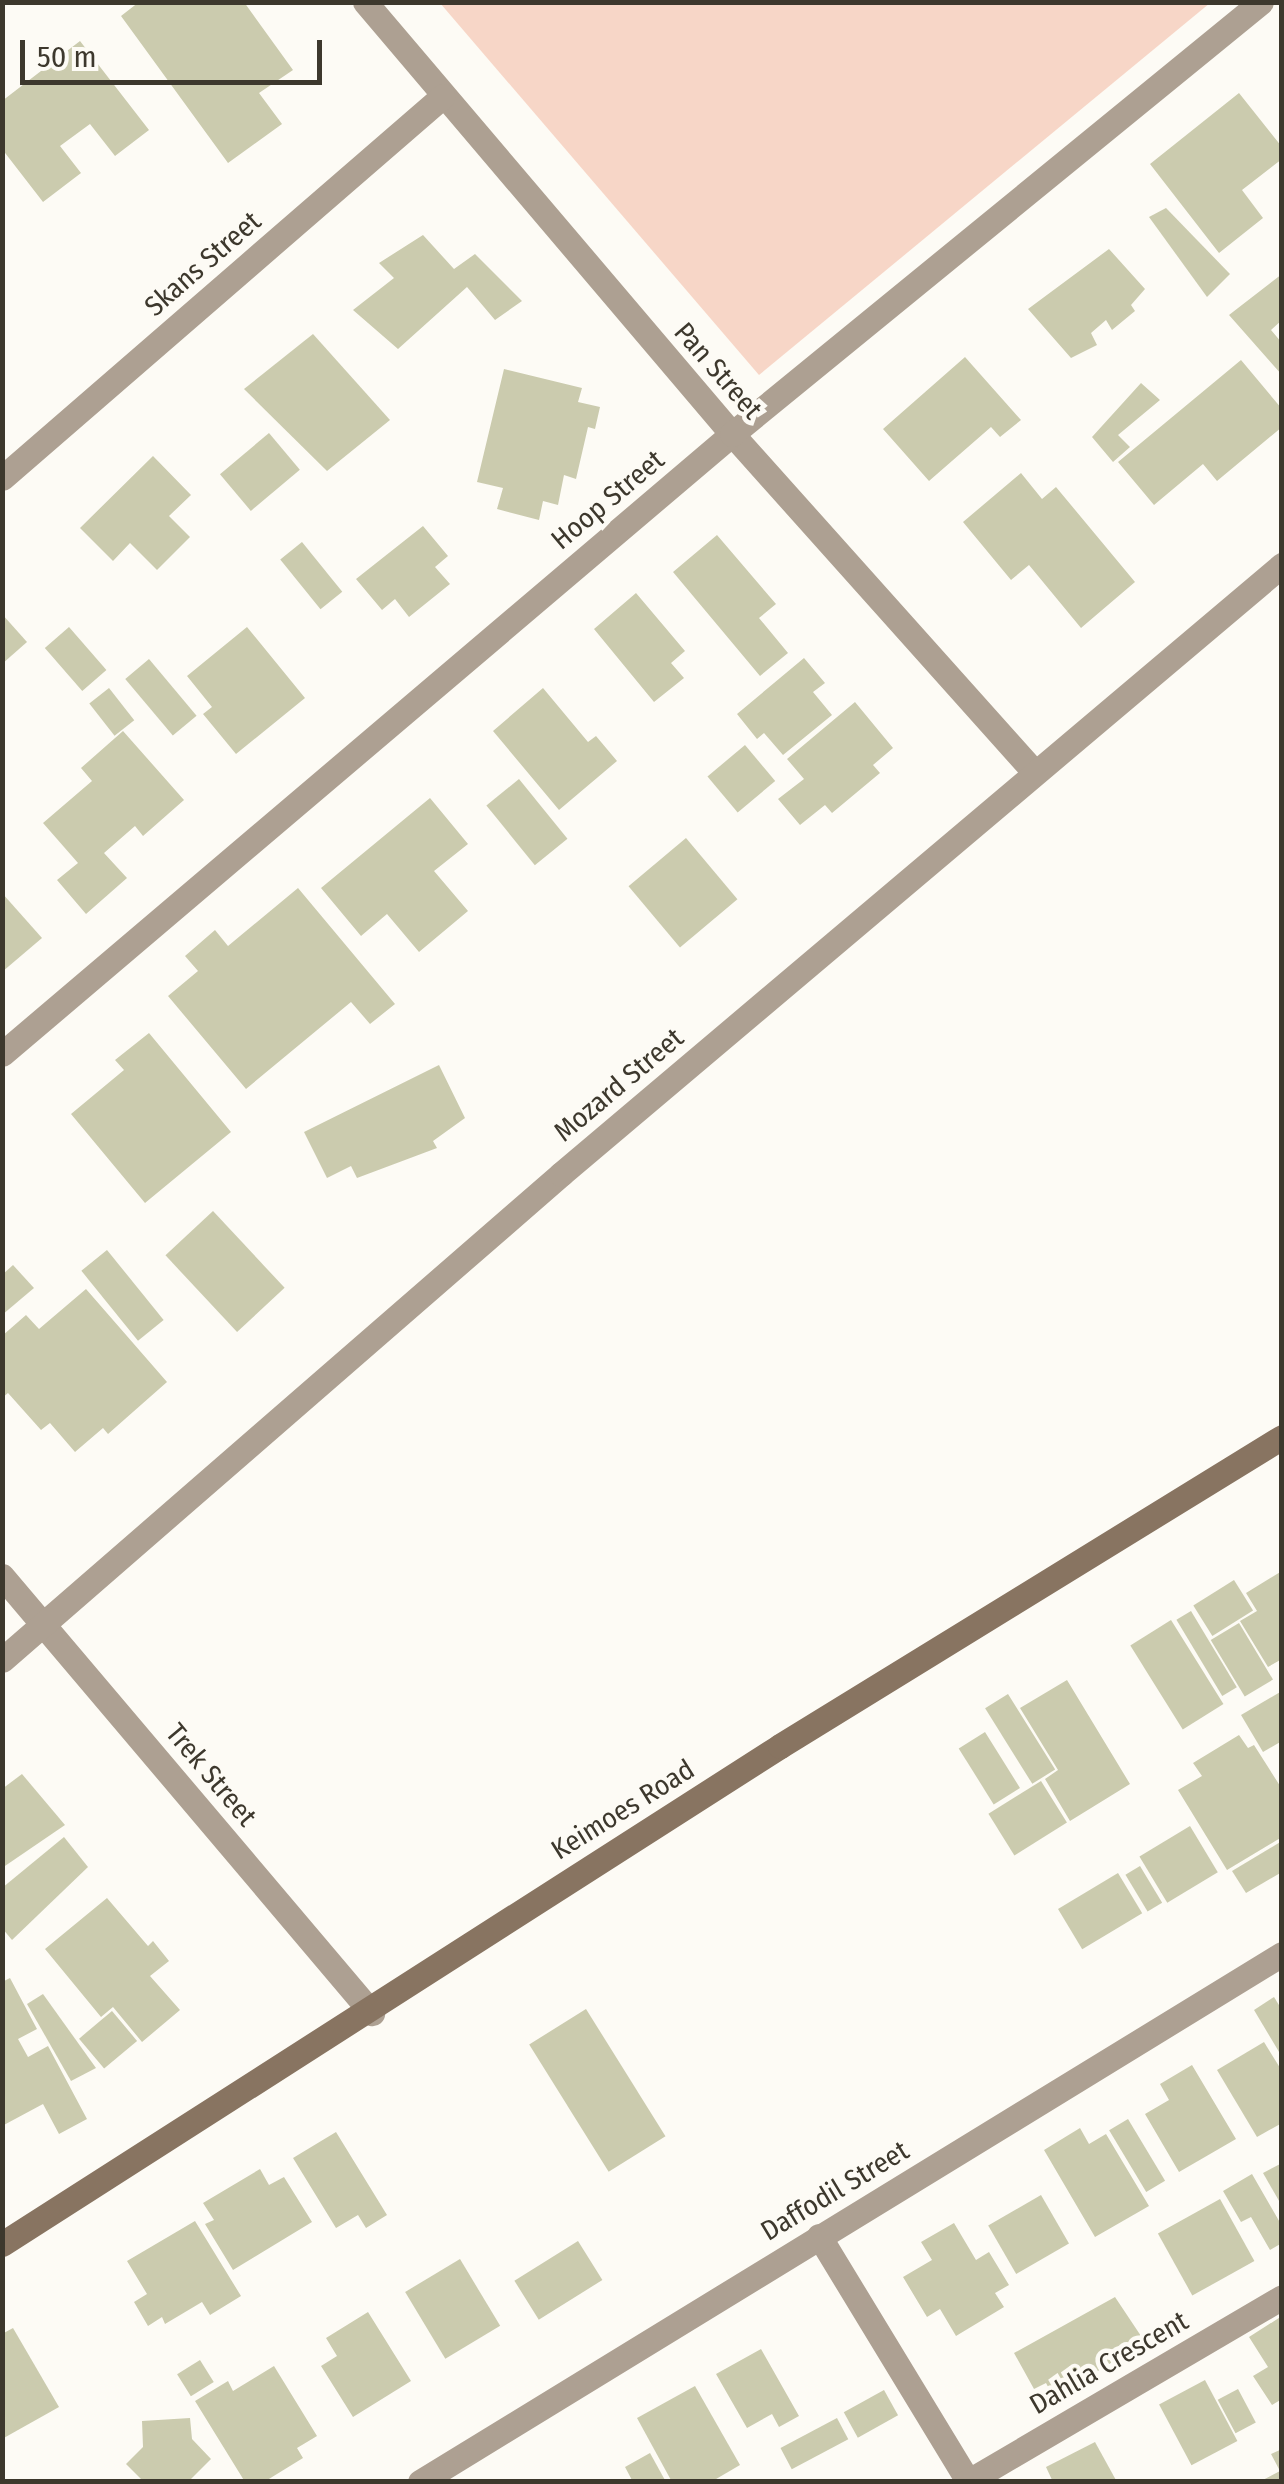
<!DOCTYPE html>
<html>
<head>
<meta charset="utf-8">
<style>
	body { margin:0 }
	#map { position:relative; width:1284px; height:2484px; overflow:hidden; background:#fdfbf5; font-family:"Fira Sans Condensed",sans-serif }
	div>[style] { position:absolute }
	.green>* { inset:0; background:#f7d6c7 }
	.building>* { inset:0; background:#cbcbae; transform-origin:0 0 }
	.street>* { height:25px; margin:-12.5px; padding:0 12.5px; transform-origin:12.5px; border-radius:12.5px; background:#ada092 }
	.secondary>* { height:25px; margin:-12.5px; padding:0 12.5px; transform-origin:12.5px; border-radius:12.5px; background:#887461 }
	span { translate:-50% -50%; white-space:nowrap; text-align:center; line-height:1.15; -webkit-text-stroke:9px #fdfbf5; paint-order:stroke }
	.street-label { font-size:28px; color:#3d382d }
	.frame { position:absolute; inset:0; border:5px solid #3d382d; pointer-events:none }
	.scale { position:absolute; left:20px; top:40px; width:302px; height:45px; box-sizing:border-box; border:5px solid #3d382d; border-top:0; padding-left:12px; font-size:30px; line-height:35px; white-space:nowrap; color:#3d382d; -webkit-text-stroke:8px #fdfbf5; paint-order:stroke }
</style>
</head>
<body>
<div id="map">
	<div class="green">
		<i style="clip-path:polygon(440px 3px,1210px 3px,759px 375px)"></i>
	</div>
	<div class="building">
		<i style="clip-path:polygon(139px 2px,244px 2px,293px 70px,259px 93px,282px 124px,228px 163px,121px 16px)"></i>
		<i style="clip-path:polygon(80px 41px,149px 130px,115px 156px,90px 124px,60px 146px,81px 173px,43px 202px,2px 149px,2px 101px)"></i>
		<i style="clip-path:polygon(1239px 93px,1282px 147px,1282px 159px,1242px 190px,1263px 218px,1219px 253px,1150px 164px)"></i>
		<i style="clip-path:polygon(1166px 208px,1230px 274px,1207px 297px,1149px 217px)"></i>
		<i style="clip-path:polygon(423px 235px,454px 269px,475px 254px,522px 301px,495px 320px,467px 287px,398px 349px,353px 310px,394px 278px,379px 263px)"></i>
		<i style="clip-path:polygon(1109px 249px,1145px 289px,1131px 305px,1135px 311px,1112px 330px,1106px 320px,1091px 333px,1097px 345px,1071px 358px,1028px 309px)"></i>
		<i style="clip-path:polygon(1282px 274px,1282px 320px,1271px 330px,1282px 343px,1282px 375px,1229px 315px)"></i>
		<i style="clip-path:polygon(313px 334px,390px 420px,327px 471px,244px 389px)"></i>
		<i style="clip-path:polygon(965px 357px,1021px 420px,1000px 437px,991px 427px,929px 481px,883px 429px)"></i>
		<i style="clip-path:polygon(1241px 360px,1282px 409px,1282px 427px,1217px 481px,1203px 464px,1154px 505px,1118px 462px)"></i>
		<i style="clip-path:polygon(504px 369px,582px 388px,578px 402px,600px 407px,595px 429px,588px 427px,576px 479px,564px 475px,558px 505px,543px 501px,539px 520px,497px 509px,503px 488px,477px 482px)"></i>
		<i style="clip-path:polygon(1141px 383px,1160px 400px,1118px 435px,1130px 447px,1113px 462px,1092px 437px)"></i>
		<i style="left:269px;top:433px;width:48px;height:64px;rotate:50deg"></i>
		<i style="clip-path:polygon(153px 456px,191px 495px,169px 516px,190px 537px,157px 570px,130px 543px,113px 561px,80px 528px)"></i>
		<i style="clip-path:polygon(1021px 473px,1042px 499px,1056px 487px,1135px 582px,1081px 628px,1029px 565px,1011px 580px,963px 522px)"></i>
		<i style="clip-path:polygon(423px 526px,448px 556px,435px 567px,450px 584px,409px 617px,395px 599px,382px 610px,356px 579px)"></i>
		<i style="clip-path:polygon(717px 535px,776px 604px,759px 618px,788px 653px,760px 676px,673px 572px)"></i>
		<i style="left:302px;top:542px;width:64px;height:28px;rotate:51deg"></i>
		<i style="clip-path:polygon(636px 593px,685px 651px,671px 663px,684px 678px,654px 702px,594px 629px)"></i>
		<i style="clip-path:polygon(2px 614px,27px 642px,2px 664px)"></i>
		<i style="left:69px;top:627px;width:57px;height:32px;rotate:49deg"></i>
		<i style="clip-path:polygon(247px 627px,305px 698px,236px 754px,203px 714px,212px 707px,187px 676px)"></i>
		<i style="clip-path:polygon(804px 658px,825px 683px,813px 692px,832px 715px,783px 755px,764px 733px,757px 739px,737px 714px)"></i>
		<i style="left:149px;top:659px;width:74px;height:31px;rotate:50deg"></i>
		<i style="left:109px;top:688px;width:41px;height:25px;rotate:52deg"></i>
		<i style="clip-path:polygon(543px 688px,588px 742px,596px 736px,617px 761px,559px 810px,493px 731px)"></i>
		<i style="clip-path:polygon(855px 702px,893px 748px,873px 765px,880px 773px,832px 813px,825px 805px,800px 825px,778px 799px,804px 779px,787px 759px)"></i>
		<i style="clip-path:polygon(123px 731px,184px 800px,143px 836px,135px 826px,104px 853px,127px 878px,86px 914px,57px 880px,78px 863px,43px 823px,92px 781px,81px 768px)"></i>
		<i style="left:745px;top:745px;width:47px;height:49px;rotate:50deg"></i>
		<i style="left:519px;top:779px;width:77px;height:42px;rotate:51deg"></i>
		<i style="clip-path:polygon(430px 798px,468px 844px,434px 871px,468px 911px,419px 952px,387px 914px,361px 936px,321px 888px)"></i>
		<i style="left:686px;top:838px;width:80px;height:75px;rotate:50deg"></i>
		<i style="clip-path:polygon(298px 888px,395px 1004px,370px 1024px,351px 1002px,246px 1089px,168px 996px,198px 971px,185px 956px,215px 930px,228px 946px)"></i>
		<i style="clip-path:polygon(2px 893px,42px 938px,2px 972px)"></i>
		<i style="clip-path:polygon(149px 1033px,231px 1132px,145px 1203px,71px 1114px,124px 1070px,115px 1060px)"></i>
		<i style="clip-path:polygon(439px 1065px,465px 1118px,433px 1141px,437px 1148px,357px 1178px,351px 1166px,327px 1178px,304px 1132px)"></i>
		<i style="left:213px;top:1211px;width:105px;height:65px;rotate:47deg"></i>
		<i style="left:107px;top:1250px;width:90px;height:33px;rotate:51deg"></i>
		<i style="clip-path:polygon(13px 1265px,34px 1288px,2px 1315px,2px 1275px)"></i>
		<i style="clip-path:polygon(86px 1289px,167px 1382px,108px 1434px,103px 1428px,75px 1452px,50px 1423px,41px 1430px,8px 1393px,2px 1398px,2px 1336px,26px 1315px,39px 1329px)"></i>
		<i style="clip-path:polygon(1282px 1571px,1282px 1659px,1268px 1667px,1240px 1621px,1257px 1611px,1246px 1593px)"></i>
		<i style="left:1234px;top:1580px;width:36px;height:48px;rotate:58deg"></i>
		<i style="left:1191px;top:1611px;width:89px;height:17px;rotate:59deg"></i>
		<i style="left:1171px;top:1620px;width:99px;height:48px;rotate:58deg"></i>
		<i style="left:1239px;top:1623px;width:66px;height:33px;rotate:59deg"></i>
		<i style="clip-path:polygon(1067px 1680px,1130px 1784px,1070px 1821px,1045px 1779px,1058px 1770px,1020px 1708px)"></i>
		<i style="clip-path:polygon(1282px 1691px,1282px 1741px,1263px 1752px,1241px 1715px)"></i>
		<i style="left:1008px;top:1694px;width:89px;height:27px;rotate:58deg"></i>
		<i style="left:985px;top:1732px;width:66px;height:31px;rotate:58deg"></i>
		<i style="clip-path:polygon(1239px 1735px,1248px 1748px,1254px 1745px,1282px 1789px,1282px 1837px,1227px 1870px,1178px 1790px,1202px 1776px,1193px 1763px)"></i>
		<i style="clip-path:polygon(22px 1774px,65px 1825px,2px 1868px,2px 1789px)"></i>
		<i style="left:1041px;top:1781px;width:49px;height:62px;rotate:58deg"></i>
		<i style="left:1190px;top:1826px;width:54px;height:59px;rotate:59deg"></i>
		<i style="clip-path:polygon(64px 1837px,88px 1867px,12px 1940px,2px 1928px,2px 1888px)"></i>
		<i style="clip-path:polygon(1282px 1841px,1282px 1872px,1246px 1893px,1232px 1871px)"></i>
		<i style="left:1140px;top:1866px;width:43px;height:17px;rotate:59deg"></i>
		<i style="left:1118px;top:1873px;width:47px;height:70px;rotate:59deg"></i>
		<i style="clip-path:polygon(107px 1898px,148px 1946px,153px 1941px,169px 1961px,150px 1976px,180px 2010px,142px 2042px,113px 2007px,101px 2017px,45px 1949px)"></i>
		<i style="clip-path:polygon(10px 1978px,37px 2029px,18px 2039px,28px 2057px,48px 2046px,87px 2119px,59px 2134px,43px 2104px,2px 2126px,2px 1982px)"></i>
		<i style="clip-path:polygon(43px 1994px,96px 2068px,71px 2081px,27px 2004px)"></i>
		<i style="clip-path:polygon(1274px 1997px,1282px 2010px,1282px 2057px,1254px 2010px)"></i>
		<i style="left:586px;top:2009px;width:150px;height:67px;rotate:58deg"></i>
		<i style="left:112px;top:2011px;width:39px;height:43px;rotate:50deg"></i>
		<i style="clip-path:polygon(1264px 2042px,1282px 2071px,1282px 2123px,1257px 2137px,1217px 2070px)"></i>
		<i style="clip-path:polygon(1192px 2065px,1236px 2139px,1179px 2172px,1145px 2114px,1169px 2100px,1160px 2084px)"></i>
		<i style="left:1128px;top:2119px;width:72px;height:22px;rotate:59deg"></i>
		<i style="clip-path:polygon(1080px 2128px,1089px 2144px,1106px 2134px,1149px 2206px,1095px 2237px,1044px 2150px)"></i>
		<i style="clip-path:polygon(336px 2132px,387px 2215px,366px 2228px,358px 2215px,336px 2228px,293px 2158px)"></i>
		<i style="clip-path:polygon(1282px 2163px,1282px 2206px,1263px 2173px)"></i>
		<i style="clip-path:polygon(260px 2169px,269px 2185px,284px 2177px,312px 2222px,233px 2270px,205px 2224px,214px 2220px,203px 2203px)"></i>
		<i style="clip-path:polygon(1252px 2174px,1282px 2226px,1282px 2243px,1270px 2250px,1251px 2217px,1241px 2222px,1223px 2191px)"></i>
		<i style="left:1041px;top:2195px;width:56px;height:61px;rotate:60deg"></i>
		<i style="left:1220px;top:2199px;width:71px;height:71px;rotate:61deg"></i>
		<i style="clip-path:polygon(195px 2221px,241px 2296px,210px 2315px,202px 2302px,165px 2324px,162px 2317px,148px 2326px,134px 2302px,147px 2294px,127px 2261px)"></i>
		<i style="clip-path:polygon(954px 2223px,976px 2260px,989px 2252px,1009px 2285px,995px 2293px,1004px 2307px,956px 2336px,940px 2309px,927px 2317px,903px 2277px,932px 2260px,921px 2242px)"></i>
		<i style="left:578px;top:2241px;width:46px;height:75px;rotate:58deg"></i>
		<i style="left:460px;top:2259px;width:78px;height:64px;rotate:59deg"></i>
		<i style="clip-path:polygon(1115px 2297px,1145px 2342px,1054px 2398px,1046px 2383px,1034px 2389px,1014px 2353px)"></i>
		<i style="clip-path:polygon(368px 2312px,411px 2381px,353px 2417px,321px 2366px,337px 2356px,326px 2338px)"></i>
		<i style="clip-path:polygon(1282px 2316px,1282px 2399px,1272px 2405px,1253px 2376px,1268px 2367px,1249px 2337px)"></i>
		<i style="clip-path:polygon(13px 2328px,59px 2407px,2px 2439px,2px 2334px)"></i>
		<i style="clip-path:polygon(761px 2349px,799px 2416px,779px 2427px,772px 2414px,747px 2428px,716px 2374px)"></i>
		<i style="left:200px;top:2360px;width:26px;height:27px;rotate:58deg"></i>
		<i style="clip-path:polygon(274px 2366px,317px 2436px,297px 2448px,303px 2458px,264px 2482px,245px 2482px,195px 2401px,228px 2381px,233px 2391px)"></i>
		<i style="left:1205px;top:2380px;width:69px;height:52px;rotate:62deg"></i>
		<i style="clip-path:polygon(695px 2386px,740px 2465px,711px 2482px,672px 2482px,637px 2418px)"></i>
		<i style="left:1238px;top:2389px;width:38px;height:23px;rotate:62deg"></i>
		<i style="left:884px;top:2390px;width:29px;height:46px;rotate:61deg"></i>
		<i style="clip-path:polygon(190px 2418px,192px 2439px,211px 2459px,188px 2482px,144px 2482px,126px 2464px,143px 2447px,142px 2421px)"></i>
		<i style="left:837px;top:2418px;width:24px;height:64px;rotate:62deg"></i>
		<i style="clip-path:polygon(1095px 2442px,1117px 2482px,1053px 2482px,1046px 2467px)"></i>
		<i style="clip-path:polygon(1282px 2449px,1282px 2482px,1259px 2482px,1280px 2471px,1271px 2454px)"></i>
		<i style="clip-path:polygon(650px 2453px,666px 2482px,633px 2482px,625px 2467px)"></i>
	</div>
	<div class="street">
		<i style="left:365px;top:2px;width:567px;rotate:49.65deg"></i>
		<i style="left:732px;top:434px;width:453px;rotate:48.2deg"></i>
		<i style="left:2px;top:478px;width:583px;rotate:-40.9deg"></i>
		<i style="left:2px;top:1054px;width:958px;rotate:-40.34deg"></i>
		<i style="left:732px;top:434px;width:683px;rotate:-39.24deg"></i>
		<i style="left:2px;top:1576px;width:573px;rotate:49.75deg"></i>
		<i style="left:2px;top:1660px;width:741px;rotate:-41deg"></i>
		<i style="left:561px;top:1174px;width:944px;rotate:-40.19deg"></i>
		<i style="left:819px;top:2236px;width:287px;rotate:58.7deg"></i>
		<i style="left:420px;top:2482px;width:1011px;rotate:-31.49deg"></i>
		<i style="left:967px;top:2482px;width:365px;rotate:-30.4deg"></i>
	</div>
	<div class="secondary">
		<i style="left:2px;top:2244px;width:924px;rotate:-32.62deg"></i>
		<i style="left:780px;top:1746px;width:589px;rotate:-31.61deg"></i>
	</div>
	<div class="street-label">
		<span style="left:203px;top:264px;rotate:-41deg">Skans Street</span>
		<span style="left:718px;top:371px;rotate:49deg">Pan Street</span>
		<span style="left:608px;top:500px;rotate:-40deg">Hoop Street</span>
		<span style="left:619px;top:1085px;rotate:-40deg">Mozard Street</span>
		<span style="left:211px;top:1775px;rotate:50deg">Trek Street</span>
		<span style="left:623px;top:1810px;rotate:-32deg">Keimoes Road</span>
		<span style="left:835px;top:2191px;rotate:-31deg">Daffodil Street</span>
		<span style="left:1109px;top:2363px;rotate:-30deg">Dahlia Crescent</span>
	</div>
	<div class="frame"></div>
	<div class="scale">50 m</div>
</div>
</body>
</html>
